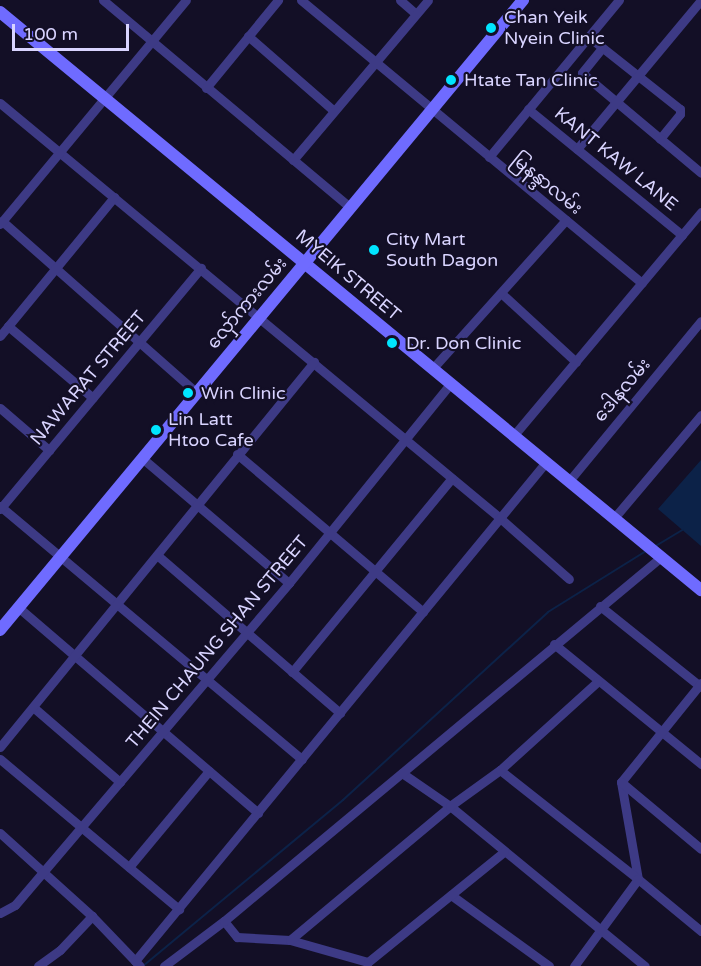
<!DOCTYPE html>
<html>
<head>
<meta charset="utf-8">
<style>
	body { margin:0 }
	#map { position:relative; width:701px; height:966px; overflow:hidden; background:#130f26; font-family:"Varela Round","Noto Sans Myanmar",sans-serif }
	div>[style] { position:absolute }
	.water>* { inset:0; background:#0c2248 }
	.stream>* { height:2px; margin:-1px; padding:0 1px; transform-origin:1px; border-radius:1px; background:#0c2248 }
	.street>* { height:9px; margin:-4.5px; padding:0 4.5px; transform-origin:4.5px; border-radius:4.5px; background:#3d3a85 }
	.secondary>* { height:12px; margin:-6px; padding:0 6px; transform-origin:6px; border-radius:6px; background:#6f6bff }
	.dots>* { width:16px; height:16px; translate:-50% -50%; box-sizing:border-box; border:3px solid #130f26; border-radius:50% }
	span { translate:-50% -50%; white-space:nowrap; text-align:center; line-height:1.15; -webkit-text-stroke:4.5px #130f26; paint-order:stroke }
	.poi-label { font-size:18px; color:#d9d4ff }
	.left { translate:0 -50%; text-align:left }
	.street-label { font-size:18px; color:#d9d4ff }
	.scale { position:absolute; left:12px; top:24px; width:117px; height:27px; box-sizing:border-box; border:3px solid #d9d4ff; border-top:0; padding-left:8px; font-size:18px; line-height:21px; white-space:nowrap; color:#d9d4ff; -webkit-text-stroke:4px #130f26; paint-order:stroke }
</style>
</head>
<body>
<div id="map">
	<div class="water">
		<i style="clip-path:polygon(701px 460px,701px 546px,658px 509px)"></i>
	</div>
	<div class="stream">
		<i style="left:654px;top:547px;width:33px;rotate:-31deg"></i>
		<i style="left:143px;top:966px;width:260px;rotate:-39.7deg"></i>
		<i style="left:343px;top:800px;width:278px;rotate:-42.5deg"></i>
		<i style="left:548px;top:612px;width:115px;rotate:-31.9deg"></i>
	</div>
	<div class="street">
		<i style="left:103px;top:0;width:322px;rotate:40deg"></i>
		<i style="left:301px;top:0;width:443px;rotate:39.7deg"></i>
		<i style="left:400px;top:0;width:21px;rotate:41deg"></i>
		<i style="left:248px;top:36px;width:114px;rotate:41.1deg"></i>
		<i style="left:589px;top:37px;width:116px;rotate:38.4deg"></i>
		<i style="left:680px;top:109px;width:5px;rotate:90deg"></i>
		<i style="left:680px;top:114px;width:32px;rotate:129deg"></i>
		<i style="left:602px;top:48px;width:32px;rotate:129deg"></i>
		<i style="left:582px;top:73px;width:155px;rotate:40deg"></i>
		<i style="left:206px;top:88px;width:114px;rotate:-50.7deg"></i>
		<i style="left:0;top:103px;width:650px;rotate:39.69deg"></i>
		<i style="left:500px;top:518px;width:92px;rotate:41.5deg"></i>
		<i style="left:528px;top:109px;width:199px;rotate:39.3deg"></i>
		<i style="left:577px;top:149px;width:194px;rotate:-50.2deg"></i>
		<i style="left:489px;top:157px;width:204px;rotate:-50.4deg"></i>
		<i style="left:293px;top:160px;width:209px;rotate:-49.8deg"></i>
		<i style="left:2px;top:221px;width:259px;rotate:41.4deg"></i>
		<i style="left:0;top:224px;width:291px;rotate:-50.3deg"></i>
		<i style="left:501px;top:293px;width:102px;rotate:42.6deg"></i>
		<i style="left:8px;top:326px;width:111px;rotate:40.3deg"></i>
		<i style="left:0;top:336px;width:180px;rotate:-50.6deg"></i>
		<i style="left:433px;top:368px;width:199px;rotate:-48.1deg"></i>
		<i style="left:0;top:408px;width:65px;rotate:40.6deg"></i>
		<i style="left:514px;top:435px;width:291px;rotate:-50deg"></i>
		<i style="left:237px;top:454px;width:244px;rotate:40.3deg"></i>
		<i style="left:142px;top:458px;width:193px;rotate:40.4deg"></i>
		<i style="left:569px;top:481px;width:207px;rotate:-50.5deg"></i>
		<i style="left:0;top:506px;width:394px;rotate:40deg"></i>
		<i style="left:0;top:509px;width:314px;rotate:-50.2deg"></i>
		<i style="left:614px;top:518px;width:135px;rotate:-49.8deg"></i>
		<i style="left:157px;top:555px;width:242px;rotate:40.8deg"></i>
		<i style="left:600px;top:606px;width:129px;rotate:38.7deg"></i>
		<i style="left:19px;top:608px;width:315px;rotate:40.6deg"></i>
		<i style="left:554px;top:644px;width:190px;rotate:39.2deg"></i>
		<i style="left:292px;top:672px;width:251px;rotate:-50.5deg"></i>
		<i style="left:701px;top:683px;width:127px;rotate:128.9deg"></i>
		<i style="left:621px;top:782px;width:98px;rotate:80.1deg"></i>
		<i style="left:638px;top:879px;width:82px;rotate:39.5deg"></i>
		<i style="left:33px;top:707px;width:115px;rotate:40.8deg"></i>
		<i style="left:0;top:747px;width:497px;rotate:-50.8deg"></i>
		<i style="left:0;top:759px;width:234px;rotate:40deg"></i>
		<i style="left:500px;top:770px;width:176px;rotate:38.3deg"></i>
		<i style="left:638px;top:879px;width:108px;rotate:126.3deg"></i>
		<i style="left:402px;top:773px;width:58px;rotate:34.5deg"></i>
		<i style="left:450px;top:806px;width:252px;rotate:39.4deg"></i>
		<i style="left:621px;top:782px;width:104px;rotate:39.9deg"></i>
		<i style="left:0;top:833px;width:124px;rotate:42.1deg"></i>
		<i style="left:92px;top:916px;width:69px;rotate:46.2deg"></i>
		<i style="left:129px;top:867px;width:125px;rotate:-50.2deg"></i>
		<i style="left:451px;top:895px;width:121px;rotate:35.9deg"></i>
		<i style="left:0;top:913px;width:17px;rotate:-28deg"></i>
		<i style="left:15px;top:905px;width:423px;rotate:-49.6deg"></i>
		<i style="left:289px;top:583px;width:257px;rotate:-51deg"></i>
		<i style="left:224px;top:921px;width:21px;rotate:51deg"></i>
		<i style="left:237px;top:937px;width:53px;rotate:3.2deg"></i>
		<i style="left:290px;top:940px;width:81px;rotate:15.8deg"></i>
		<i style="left:368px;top:962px;width:175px;rotate:-39deg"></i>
		<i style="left:290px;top:940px;width:209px;rotate:-39.9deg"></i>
		<i style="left:450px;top:806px;width:62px;rotate:-35.8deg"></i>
		<i style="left:500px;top:770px;width:132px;rotate:-42.2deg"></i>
		<i style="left:135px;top:961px;width:646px;rotate:-50.52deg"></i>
		<i style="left:38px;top:966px;width:27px;rotate:-36deg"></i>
		<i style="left:60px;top:950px;width:47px;rotate:-46.7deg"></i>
		<i style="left:164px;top:966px;width:75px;rotate:-36.9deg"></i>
		<i style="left:224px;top:921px;width:569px;rotate:-39.79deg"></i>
	</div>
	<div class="secondary">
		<i style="left:0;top:12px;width:909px;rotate:39.51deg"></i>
		<i style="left:0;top:630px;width:819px;rotate:-50.3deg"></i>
	</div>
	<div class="dots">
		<i style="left:491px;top:28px;background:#00e5ff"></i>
		<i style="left:451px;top:80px;background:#00e5ff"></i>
		<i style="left:374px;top:250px;background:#00e5ff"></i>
		<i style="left:392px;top:343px;background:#00e5ff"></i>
		<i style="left:188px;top:393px;background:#00e5ff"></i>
		<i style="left:156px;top:430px;background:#00e5ff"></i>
	</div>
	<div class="poi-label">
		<span class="left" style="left:504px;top:28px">Chan Yeik<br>Nyein Clinic</span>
		<span class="left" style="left:464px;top:80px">Htate Tan Clinic</span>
		<span class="left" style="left:386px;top:250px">City Mart<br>South Dagon</span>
		<span class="left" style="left:406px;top:343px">Dr. Don Clinic</span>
		<span class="left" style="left:201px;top:393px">Win Clinic</span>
		<span class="left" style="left:168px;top:430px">Lin Latt<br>Htoo Cafe</span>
	</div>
	<div class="street-label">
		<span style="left:616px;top:159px;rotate:39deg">KANT KAW LANE</span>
		<span style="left:547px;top:184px;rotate:39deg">မြနန္ဒာလမ်း</span>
		<span style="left:348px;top:275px;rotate:40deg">MYEIK STREET</span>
		<span style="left:247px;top:303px;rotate:-50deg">လှော်ကားလမ်း</span>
		<span style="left:88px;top:378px;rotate:-50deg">NAWARAT STREET</span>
		<span style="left:622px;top:390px;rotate:-50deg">ဒေါနလမ်း</span>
		<span style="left:217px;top:642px;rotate:-50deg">THEIN CHAUNG SHAN STREET</span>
	</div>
	<div class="scale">100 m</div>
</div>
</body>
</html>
